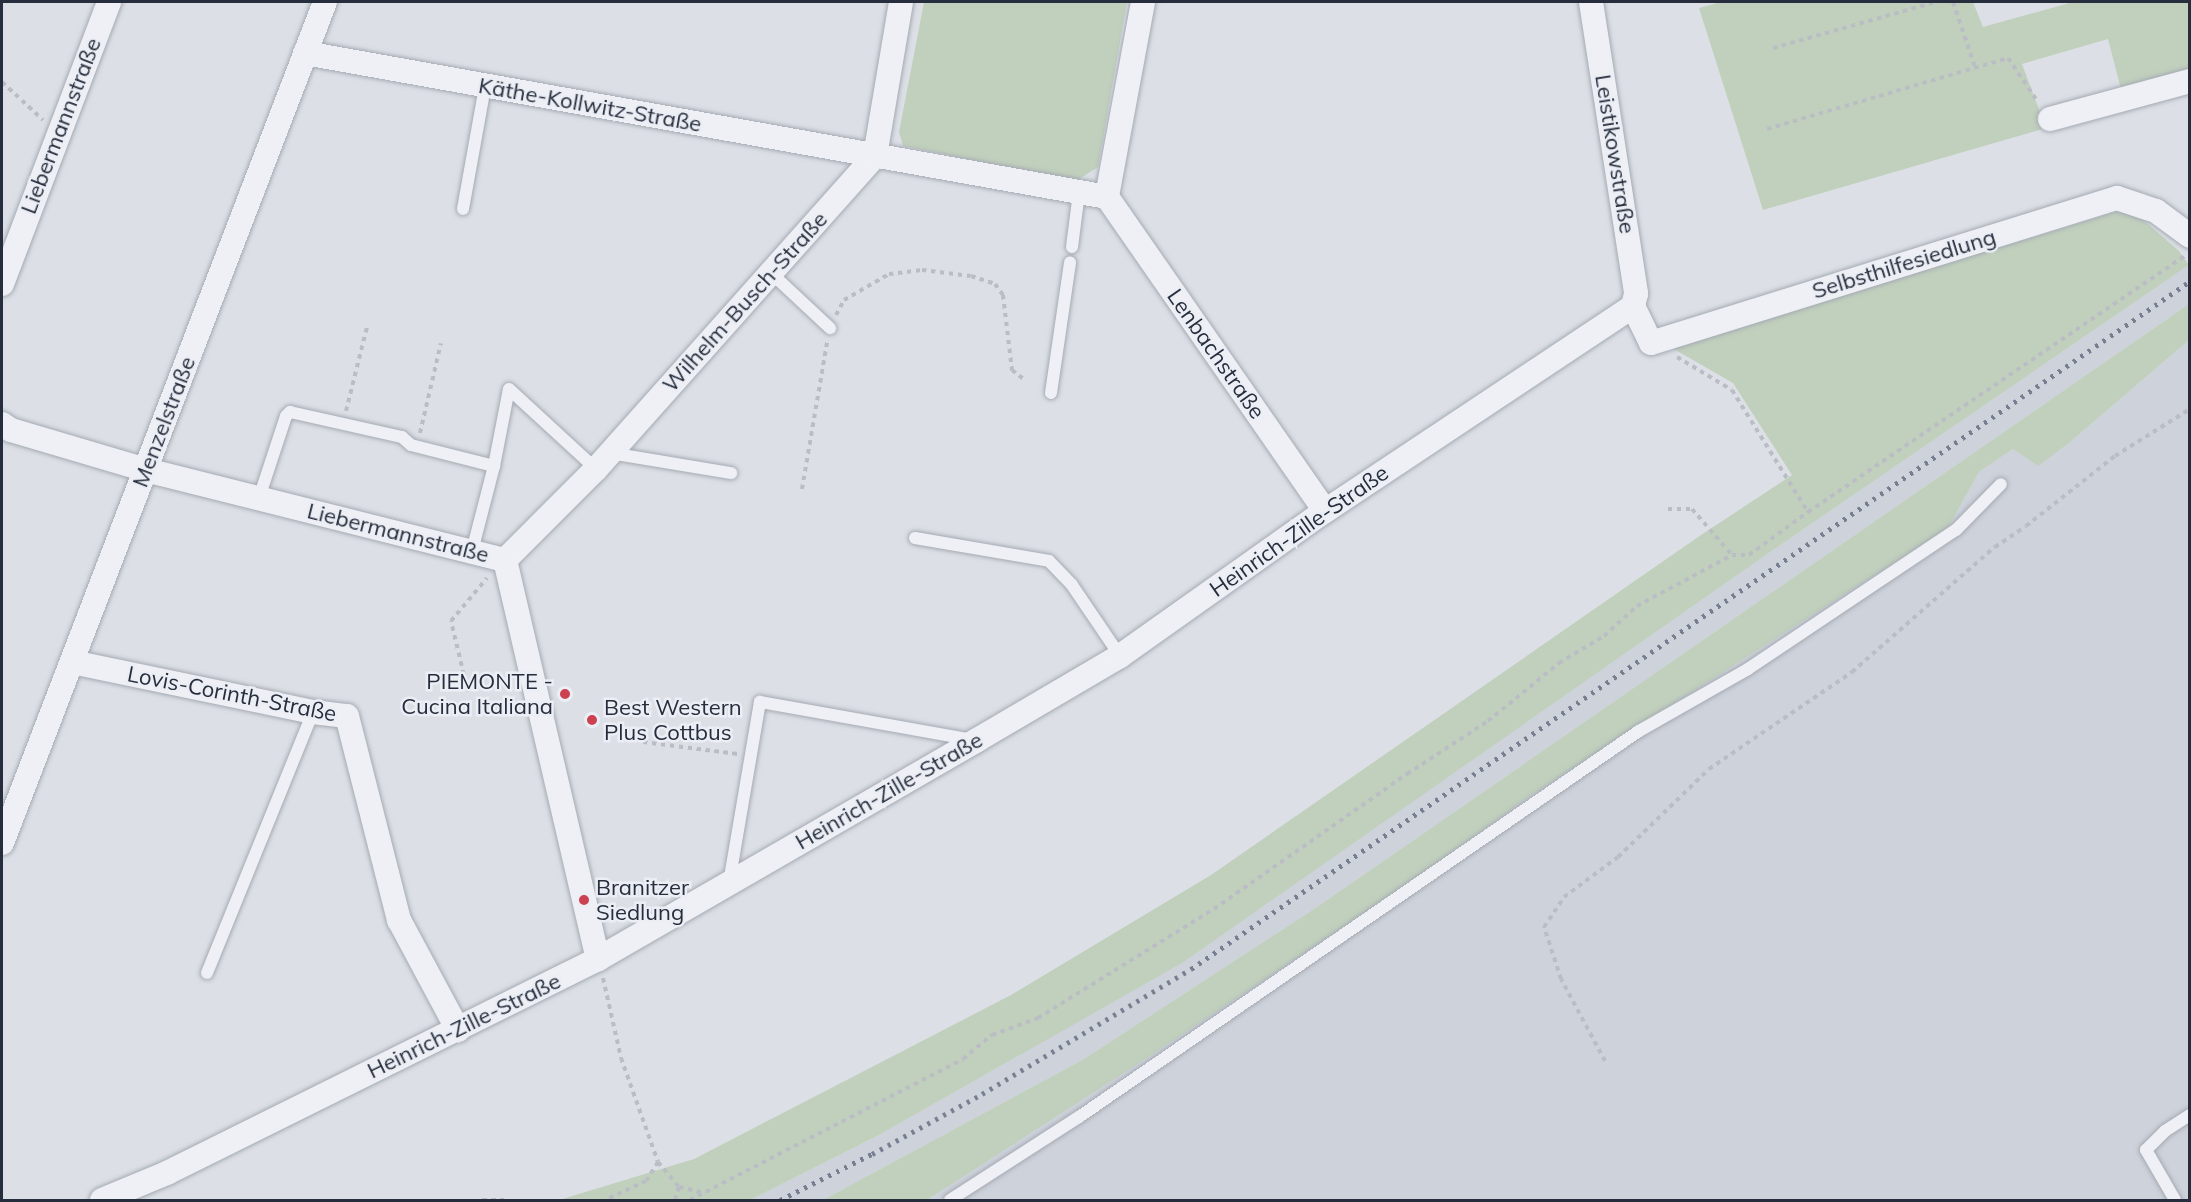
<!DOCTYPE html>
<html>
<head>
<meta charset="utf-8">
<style>
	body { margin:0 }
	#map { position:relative; width:2191px; height:1202px; overflow:hidden; background:#dce0e6; font-family:Mulish,sans-serif }
	div>[style] { position:absolute }
	.built>* { inset:0; background:#ced2db }
	.green>* { inset:0; background:#c1d0bd }
	.path>* { height:4px; margin-top:-2px; transform-origin:0; background:repeating-linear-gradient(90deg,#bbbdc5 0 4.5px,transparent 0 9px) }
	.roads { filter:drop-shadow(0 0 2px #a5aab3) drop-shadow(0 0 2px #a5aab3) }
	.service>* { height:12px; margin:-6px; padding:0 6px; transform-origin:6px; border-radius:6px; background:#eff0f5 }
	.minor>* { height:24px; margin:-12px; padding:0 12px; transform-origin:12px; border-radius:12px; background:#eff0f5 }
	.rail>* { height:4.5px; margin-top:-2.25px; transform-origin:0; background:repeating-linear-gradient(90deg,#767e90 0 3px,transparent 0 9px) }
	.dots>* { width:16px; height:16px; translate:-50% -50%; box-sizing:border-box; border:3px solid #ebeef4; border-radius:50% }
	span { translate:-50% -50%; white-space:nowrap; text-align:center; line-height:1.15; -webkit-text-stroke:5px #ebeef4; paint-order:stroke }
	.street-label { font-size:22px; color:#262d3c }
	.poi-label { font-size:22px; color:#262d3c }
	.right { translate:-100% -50%; text-align:right }
	.left { translate:0 -50%; text-align:left }
	.frame { position:absolute; inset:0; border:3px solid #262d3c; pointer-events:none }
</style>
</head>
<body>
<div id="map">
	<div class="built">
		<i style="clip-path:polygon(2189px 265px,2189px 304px,1317px 907px,1084px 1059px,823px 1200px,750px 1200px,879px 1135px,1182px 962px,1776px 548px)"></i>
		<i style="clip-path:polygon(2189px 340px,2189px 1200px,927px 1200px,1402px 888px,1530px 796px,1948px 528px,1979px 472px,2013px 449px,2038px 465px,2069px 443px)"></i>
	</div>
	<div class="green">
		<i style="clip-path:polygon(924px 2px,1127px 2px,1098px 167px,1076px 181px,903px 146px,899px 132px)"></i>
		<i style="clip-path:polygon(1721px 2px,1973px 2px,1983px 27px,2073px 2px,2189px 2px,2189px 77px,2123px 97px,2108px 39px,2022px 64px,2046px 128px,1763px 210px,1699px 8px)"></i>
		<i style="clip-path:polygon(2118px 211px,2141px 218px,2179px 251px,2189px 265px,1776px 548px,1182px 963px,879px 1135px,750px 1200px,559px 1200px,694px 1159px,1011px 995px,1211px 875px,1701px 535px,1792px 475px,1733px 383px,1672px 348px)"></i>
		<i style="clip-path:polygon(2189px 304px,2189px 340px,2069px 443px,2038px 466px,2013px 449px,1979px 472px,1948px 528px,1530px 796px,1402px 888px,1133px 1067px,927px 1200px,823px 1200px,1084px 1059px,1317px 907px)"></i>
	</div>
	<div class="path">
		<i style="left:1953px;top:2px;width:69px;rotate:71.3deg"></i>
		<i style="left:1773px;top:48px;width:169px;rotate:-15.8deg"></i>
		<i style="left:2px;top:82px;width:56px;rotate:42.8deg"></i>
		<i style="left:1767px;top:129px;width:251px;rotate:-16.4deg"></i>
		<i style="left:2008px;top:58px;width:53px;rotate:55.7deg"></i>
		<i style="left:836px;top:315px;width:17px;rotate:-62deg"></i>
		<i style="left:844px;top:300px;width:52px;rotate:-30deg"></i>
		<i style="left:889px;top:274px;width:33px;rotate:-7deg"></i>
		<i style="left:922px;top:270px;width:49px;rotate:7deg"></i>
		<i style="left:971px;top:276px;width:25px;rotate:18deg"></i>
		<i style="left:995px;top:284px;width:14px;rotate:54deg"></i>
		<i style="left:1003px;top:295px;width:76px;rotate:83.2deg"></i>
		<i style="left:1012px;top:370px;width:18px;rotate:38deg"></i>
		<i style="left:1677px;top:357px;width:64px;rotate:31deg"></i>
		<i style="left:1732px;top:390px;width:144px;rotate:58.1deg"></i>
		<i style="left:1808px;top:512px;width:457px;rotate:-34.2deg"></i>
		<i style="left:346px;top:411px;width:87px;rotate:-76deg"></i>
		<i style="left:420px;top:433px;width:92px;rotate:-76.9deg"></i>
		<i style="left:802px;top:489px;width:149px;rotate:-80.3deg"></i>
		<i style="left:1668px;top:509px;width:24px"></i>
		<i style="left:1692px;top:509px;width:61px;rotate:49deg"></i>
		<i style="left:1732px;top:555px;width:17px"></i>
		<i style="left:1749px;top:555px;width:73px;rotate:-36.1deg"></i>
		<i style="left:468px;top:692px;width:73px;rotate:-103.5deg"></i>
		<i style="left:451px;top:621px;width:56px;rotate:-50.1deg"></i>
		<i style="left:643px;top:742px;width:96px;rotate:7.2deg"></i>
		<i style="left:603px;top:978px;width:82px;rotate:77.3deg"></i>
		<i style="left:621px;top:1058px;width:110px;rotate:70.4deg"></i>
		<i style="left:658px;top:1162px;width:22px;rotate:122deg"></i>
		<i style="left:646px;top:1181px;width:45px;rotate:155.1deg"></i>
		<i style="left:1605px;top:1061px;width:93px;rotate:-118.2deg"></i>
		<i style="left:1561px;top:979px;width:55px;rotate:-108.1deg"></i>
		<i style="left:1544px;top:927px;width:36px;rotate:-56deg"></i>
		<i style="left:1564px;top:897px;width:67px;rotate:-36.5deg"></i>
		<i style="left:1618px;top:857px;width:127px;rotate:-44deg"></i>
		<i style="left:1709px;top:769px;width:173px;rotate:-34.1deg"></i>
		<i style="left:1852px;top:672px;width:190px;rotate:-41.2deg"></i>
		<i style="left:1995px;top:547px;width:37px;rotate:-34deg"></i>
		<i style="left:2026px;top:526px;width:113px;rotate:-38.2deg"></i>
		<i style="left:2115px;top:456px;width:89px;rotate:-32.1deg"></i>
		<i style="left:658px;top:1162px;width:33px;rotate:50deg"></i>
		<i style="left:679px;top:1187px;width:27px;rotate:13deg"></i>
		<i style="left:482px;top:1200px;width:22px"></i>
		<i style="left:675px;top:1200px;width:14px;rotate:-73deg"></i>
		<i style="left:690px;top:1200px;width:307px;rotate:-27.3deg"></i>
		<i style="left:963px;top:1059px;width:38px;rotate:-40deg"></i>
		<i style="left:992px;top:1035px;width:49px;rotate:-20.3deg"></i>
		<i style="left:1038px;top:1018px;width:207px;rotate:-31.8deg"></i>
		<i style="left:1214px;top:909px;width:236px;rotate:-35deg"></i>
		<i style="left:1407px;top:774px;width:97px;rotate:-33.2deg"></i>
		<i style="left:1488px;top:721px;width:92px;rotate:-39.2deg"></i>
		<i style="left:1559px;top:663px;width:52px;rotate:-31deg"></i>
		<i style="left:1604px;top:636px;width:45px;rotate:-42.3deg"></i>
		<i style="left:1637px;top:606px;width:108px;rotate:-28.2deg"></i>
	</div>
	<div class="roads">
		<div class="service">
			<i style="left:463px;top:209px;width:124px;rotate:-79.8deg"></i>
			<i style="left:1072px;top:247px;width:55px;rotate:-82.7deg"></i>
			<i style="left:771px;top:273px;width:81px;rotate:43deg"></i>
			<i style="left:1051px;top:393px;width:132px;rotate:-81.7deg"></i>
			<i style="left:610px;top:453px;width:123px;rotate:9.4deg"></i>
			<i style="left:494px;top:466px;width:78px;rotate:-79deg"></i>
			<i style="left:509px;top:389px;width:118px;rotate:42.6deg"></i>
			<i style="left:259px;top:498px;width:86px;rotate:-71.8deg"></i>
			<i style="left:286px;top:416px;width:6px;rotate:-45deg"></i>
			<i style="left:290px;top:412px;width:115px;rotate:12.6deg"></i>
			<i style="left:402px;top:437px;width:12px;rotate:42deg"></i>
			<i style="left:411px;top:445px;width:86px;rotate:14.2deg"></i>
			<i style="left:494px;top:466px;width:88px;rotate:104.5deg"></i>
			<i style="left:915px;top:538px;width:136px;rotate:9.7deg"></i>
			<i style="left:1049px;top:561px;width:33px;rotate:46deg"></i>
			<i style="left:1072px;top:585px;width:86px;rotate:55.9deg"></i>
			<i style="left:729px;top:883px;width:184px;rotate:-80.3deg"></i>
			<i style="left:760px;top:702px;width:217px;rotate:10.1deg"></i>
			<i style="left:207px;top:973px;width:282px;rotate:-67.9deg"></i>
			<i style="left:950px;top:1200px;width:153px;rotate:-32.8deg"></i>
			<i style="left:1079px;top:1117px;width:680px;rotate:-34.58deg"></i>
			<i style="left:1639px;top:731px;width:125px;rotate:-29.6deg"></i>
			<i style="left:1748px;top:669px;width:250px;rotate:-33.8deg"></i>
			<i style="left:1956px;top:530px;width:64px;rotate:-45.6deg"></i>
			<i style="left:2175px;top:1200px;width:58px;rotate:-120.1deg"></i>
			<i style="left:2146px;top:1150px;width:27px;rotate:-45deg"></i>
			<i style="left:2165px;top:1131px;width:30px;rotate:-33deg"></i>
		</div>
		<div class="minor">
			<i style="left:1143px;top:2px;width:198px;rotate:100.5deg"></i>
			<i style="left:1107px;top:197px;width:382px;rotate:55.2deg"></i>
			<i style="left:1591px;top:2px;width:295px;rotate:81.2deg"></i>
			<i style="left:1636px;top:294px;width:12px;rotate:104deg"></i>
			<i style="left:305px;top:53px;width:815px;rotate:10.18deg"></i>
			<i style="left:2050px;top:119px;width:145px;rotate:-15.2deg"></i>
			<i style="left:2px;top:284px;width:302px;rotate:-69.2deg"></i>
			<i style="left:1633px;top:306px;width:41px;rotate:64.1deg"></i>
			<i style="left:1651px;top:343px;width:488px;rotate:-17.3deg"></i>
			<i style="left:2117px;top:198px;width:41px;rotate:18.4deg"></i>
			<i style="left:2156px;top:211px;width:42px;rotate:36.3deg"></i>
			<i style="left:2px;top:424px;width:11px;rotate:34deg"></i>
			<i style="left:11px;top:430px;width:141px;rotate:16.5deg"></i>
			<i style="left:146px;top:470px;width:370px;rotate:14.1deg"></i>
			<i style="left:505px;top:560px;width:129px;rotate:-45deg"></i>
			<i style="left:596px;top:469px;width:419px;rotate:-48.3deg"></i>
			<i style="left:875px;top:156px;width:156px;rotate:-80.4deg"></i>
			<i style="left:505px;top:560px;width:410px;rotate:76.9deg"></i>
			<i style="left:72px;top:662px;width:246px;rotate:11.7deg"></i>
			<i style="left:313px;top:712px;width:34px;rotate:7deg"></i>
			<i style="left:347px;top:716px;width:211px;rotate:75.7deg"></i>
			<i style="left:399px;top:920px;width:125px;rotate:61.8deg"></i>
			<i style="left:2px;top:843px;width:901px;rotate:-68.99deg"></i>
			<i style="left:102px;top:1200px;width:70px;rotate:-22.6deg"></i>
			<i style="left:167px;top:1173px;width:481px;rotate:-26.4deg"></i>
			<i style="left:598px;top:959px;width:438px;rotate:-30deg"></i>
			<i style="left:977px;top:740px;width:166px;rotate:-30.4deg"></i>
			<i style="left:1120px;top:656px;width:251px;rotate:-35.3deg"></i>
			<i style="left:1325px;top:511px;width:370px;rotate:-33.6deg"></i>
		</div>
	</div>
	<div class="rail">
		<i style="left:780px;top:1200px;width:103px;rotate:-26.6deg"></i>
		<i style="left:872px;top:1154px;width:125px;rotate:-28.6deg"></i>
		<i style="left:982px;top:1094px;width:244px;rotate:-30.9deg"></i>
		<i style="left:1191px;top:969px;width:1213px;rotate:-34.55deg"></i>
	</div>
	<div class="dots">
		<i style="left:565px;top:694px;background:#cd404f"></i>
		<i style="left:592px;top:720px;background:#cd404f"></i>
		<i style="left:584px;top:900px;background:#cd404f"></i>
	</div>
	<div class="street-label">
		<span style="left:590px;top:105px;rotate:10deg">Käthe-Kollwitz-Straße</span>
		<span style="left:61px;top:126px;rotate:-69deg">Liebermannstraße</span>
		<span style="left:1615px;top:154px;rotate:81deg">Leistikowstraße</span>
		<span style="left:1904px;top:264px;rotate:-17deg">Selbsthilfesiedlung</span>
		<span style="left:745px;top:302px;rotate:-48deg">Wilhelm-Busch-Straße</span>
		<span style="left:1216px;top:354px;rotate:55deg">Lenbachstraße</span>
		<span style="left:164px;top:422px;rotate:-69deg">Menzelstraße</span>
		<span style="left:1299px;top:531px;rotate:-35deg">Heinrich-Zille-Straße</span>
		<span style="left:398px;top:533px;rotate:14deg">Liebermannstraße</span>
		<span style="left:232px;top:694px;rotate:11deg">Lovis-Corinth-Straße</span>
		<span style="left:889px;top:791px;rotate:-30deg">Heinrich-Zille-Straße</span>
		<span style="left:464px;top:1026px;rotate:-26deg">Heinrich-Zille-Straße</span>
	</div>
	<div class="poi-label">
		<span class="right" style="left:553px;top:694px">PIEMONTE -<br>Cucina Italiana</span>
		<span class="left" style="left:604px;top:720px">Best Western<br>Plus Cottbus</span>
		<span class="left" style="left:596px;top:900px">Branitzer<br>Siedlung</span>
	</div>
	<div class="frame"></div>
</div>
</body>
</html>
